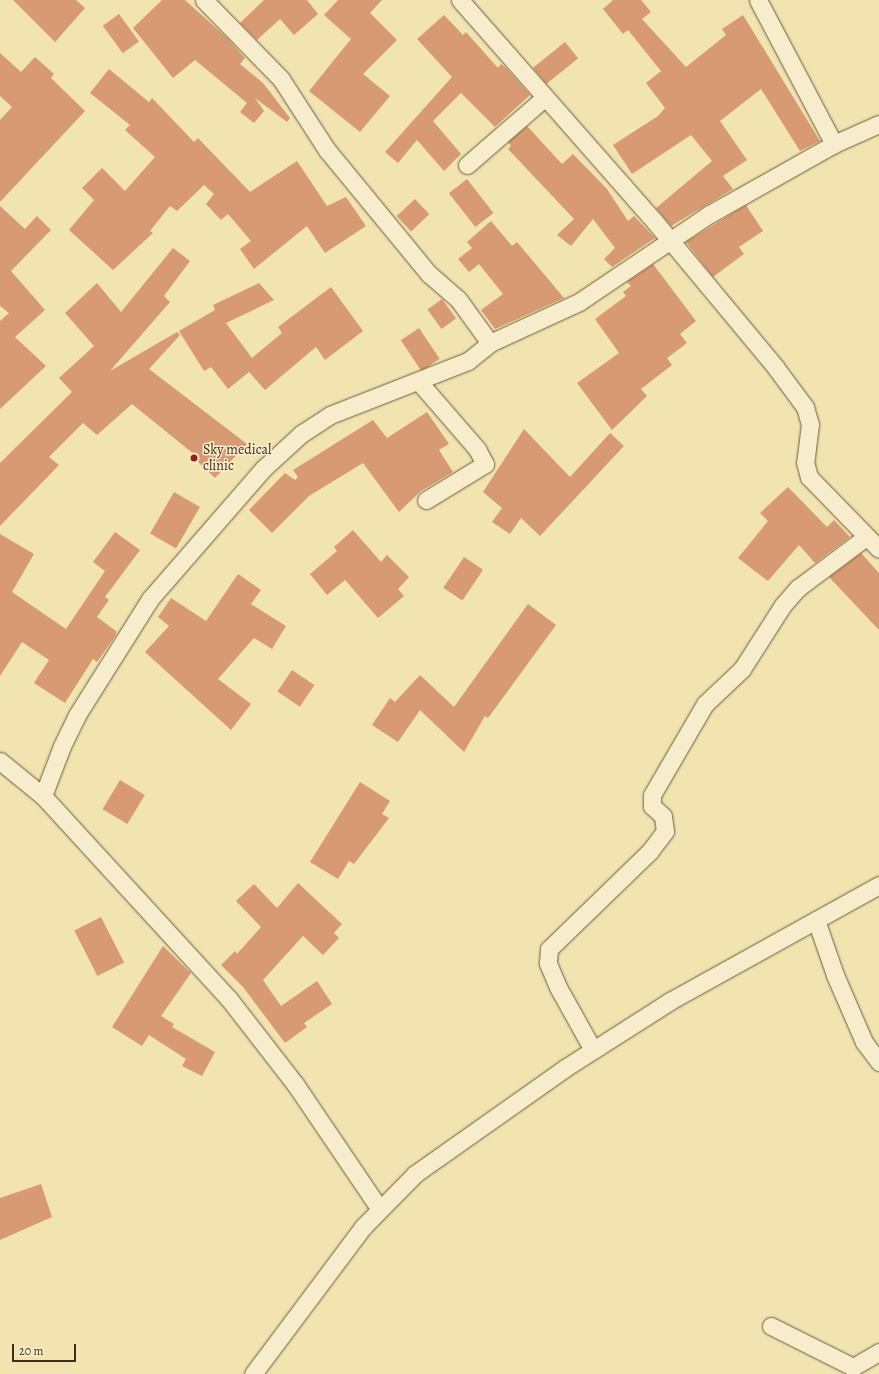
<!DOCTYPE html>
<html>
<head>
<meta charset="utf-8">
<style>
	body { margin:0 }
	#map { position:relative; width:879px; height:1374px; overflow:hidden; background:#f2e4b1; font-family:Alegreya,serif }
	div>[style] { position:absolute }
	.building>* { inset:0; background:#d89a72; transform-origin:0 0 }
	.roads { filter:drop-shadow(0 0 1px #6d5a3c) drop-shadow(0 0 1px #6d5a3c) }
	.street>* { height:17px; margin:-8.5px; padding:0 8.5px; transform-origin:8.5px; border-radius:8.5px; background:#f7edcc }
	.dots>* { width:11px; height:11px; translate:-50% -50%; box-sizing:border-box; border:2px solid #f7edcc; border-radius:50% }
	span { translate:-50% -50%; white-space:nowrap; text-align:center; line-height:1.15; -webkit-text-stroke:3px #f7edcc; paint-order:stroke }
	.poi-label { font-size:14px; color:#412c15 }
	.left { translate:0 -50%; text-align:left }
	.scale { position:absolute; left:12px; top:1344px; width:64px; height:18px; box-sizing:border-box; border:2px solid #412c15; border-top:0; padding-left:5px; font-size:12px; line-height:14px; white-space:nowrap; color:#412c15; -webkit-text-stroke:3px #f7edcc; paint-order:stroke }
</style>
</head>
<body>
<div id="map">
	<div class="building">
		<i style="clip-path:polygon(13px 0,76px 0,85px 8px,55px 42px)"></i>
		<i style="clip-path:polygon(162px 0,185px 0,226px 37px,245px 58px,240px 64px,263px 83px,290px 118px,287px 122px,255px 98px,264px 111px,254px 123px,240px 112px,247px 103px,195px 60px,173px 78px,133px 28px)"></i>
		<i style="clip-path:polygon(264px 0,307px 0,318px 14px,294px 35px,280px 19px,257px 40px,240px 23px)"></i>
		<i style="clip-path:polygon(338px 0,382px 0,370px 13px,397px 40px,363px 74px,390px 96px,360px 132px,309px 91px,351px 39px,324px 15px)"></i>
		<i style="clip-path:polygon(613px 0,641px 0,651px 12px,642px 19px,686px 67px,726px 35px,722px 29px,743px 15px,820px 141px,800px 151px,761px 89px,720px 121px,747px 160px,723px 176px,733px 189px,671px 226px,656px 208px,712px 161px,691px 135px,632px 174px,613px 145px,658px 116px,665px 108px,646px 83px,661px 71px,628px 30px,623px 34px,603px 9px)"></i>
		<i style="left:119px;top:14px;width:34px;height:20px;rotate:54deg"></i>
		<i style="clip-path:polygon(444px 15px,463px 35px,466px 32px,498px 68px,501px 64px,507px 69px,530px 95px,495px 127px,461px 93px,433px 121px,461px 154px,444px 171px,417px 140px,398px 163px,385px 152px,452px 77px,417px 39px)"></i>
		<i style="left:565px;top:42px;width:21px;height:41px;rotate:51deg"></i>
		<i style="clip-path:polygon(0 53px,21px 72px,35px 57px,54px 74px,51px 78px,85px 111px,0 202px,0 120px,12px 107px,0 96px)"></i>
		<i style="clip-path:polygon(109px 69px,149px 102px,152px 98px,194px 142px,198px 138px,250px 192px,297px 161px,327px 206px,346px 197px,366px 226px,325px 253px,307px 226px,254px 269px,240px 249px,251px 241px,228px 214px,221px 220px,206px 204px,214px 194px,204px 185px,177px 211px,170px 206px,150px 231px,153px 233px,113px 270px,69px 230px,94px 200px,82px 188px,102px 168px,125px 191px,155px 157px,125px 130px,130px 125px,90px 93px)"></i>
		<i style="clip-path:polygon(527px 126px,562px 164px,573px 154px,607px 189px,628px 221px,634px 216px,655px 238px,612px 267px,604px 259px,615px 248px,593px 219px,571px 246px,557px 235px,574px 219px,508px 149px,511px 146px,508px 142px)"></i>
		<i style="left:467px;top:179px;width:43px;height:23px;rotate:52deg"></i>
		<i style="left:415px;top:199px;width:21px;height:25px;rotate:47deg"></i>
		<i style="clip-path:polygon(746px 205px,763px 231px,739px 247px,744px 254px,713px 277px,686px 242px)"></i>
		<i style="clip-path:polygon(0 206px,25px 229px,37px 216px,51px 230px,11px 271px,45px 310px,15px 337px,46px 366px,0 409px,0 321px,9px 313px,0 306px)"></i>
		<i style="clip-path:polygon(491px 221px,512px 246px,517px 242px,564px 298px,495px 329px,481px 310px,503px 294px,479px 264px,469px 272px,458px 259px,472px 248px,467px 242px)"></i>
		<i style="clip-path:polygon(173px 248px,190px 261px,164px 296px,170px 302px,110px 371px,177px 332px,180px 335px,149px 369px,247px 444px,215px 478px,193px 457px,195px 455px,132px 404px,97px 435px,83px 423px,49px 457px,59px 465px,0 526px,0 463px,72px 392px,59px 378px,94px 346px,65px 313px,97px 283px,121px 312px)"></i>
		<i style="clip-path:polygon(653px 264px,696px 321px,680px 334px,687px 343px,667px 358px,672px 365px,641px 389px,647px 396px,612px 430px,577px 383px,619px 353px,595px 319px,626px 296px,623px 292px,631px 286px,627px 282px)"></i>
		<i style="clip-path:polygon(259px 283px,274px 300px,226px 323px,252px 358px,282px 333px,278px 327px,331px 287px,363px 331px,325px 360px,316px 347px,265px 390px,249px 372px,228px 389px,211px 367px,204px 371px,179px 331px,215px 310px,213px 305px)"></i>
		<i style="left:442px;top:299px;width:24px;height:18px;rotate:54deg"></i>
		<i style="left:419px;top:328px;width:37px;height:22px;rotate:56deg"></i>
		<i style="clip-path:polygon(427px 412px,449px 444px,439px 450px,453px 472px,421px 491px,399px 512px,363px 463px,309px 496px,272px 533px,249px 510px,285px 473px,295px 480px,298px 477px,293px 470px,373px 420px,387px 438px)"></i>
		<i style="clip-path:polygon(524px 429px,570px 477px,610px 433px,624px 446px,540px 536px,521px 518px,510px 534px,492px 522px,502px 508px,483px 492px)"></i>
		<i style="clip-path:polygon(788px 487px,827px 527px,834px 520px,850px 537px,815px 563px,799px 545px,768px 581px,738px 558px,768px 521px,760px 513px)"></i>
		<i style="left:174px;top:492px;width:30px;height:48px;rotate:30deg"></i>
		<i style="clip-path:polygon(353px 530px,381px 562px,387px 555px,409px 577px,398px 589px,404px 596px,378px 618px,345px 580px,327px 595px,310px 574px,337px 551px,334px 547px)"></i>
		<i style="clip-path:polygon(115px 532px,140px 550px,105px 597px,109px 600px,97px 617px,116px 631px,116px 635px,97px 662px,93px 659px,65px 703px,34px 683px,49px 660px,22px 642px,0 676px,0 534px,34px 554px,12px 592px,66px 629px,105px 571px,93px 562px)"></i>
		<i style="clip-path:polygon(861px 553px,879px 573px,879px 630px,829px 577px)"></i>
		<i style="left:464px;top:557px;width:23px;height:37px;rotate:34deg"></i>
		<i style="clip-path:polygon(238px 574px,261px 590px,251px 604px,286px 626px,272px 649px,254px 638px,218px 679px,251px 704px,231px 730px,145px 652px,169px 626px,158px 617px,171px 598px,206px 621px)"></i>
		<i style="clip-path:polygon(528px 604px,556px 625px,488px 718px,485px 716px,464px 752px,420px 710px,398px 742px,372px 725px,390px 698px,395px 702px,420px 675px,454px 707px)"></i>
		<i style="left:292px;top:670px;width:27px;height:26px;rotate:34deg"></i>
		<i style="left:120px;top:780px;width:29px;height:34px;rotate:31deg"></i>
		<i style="clip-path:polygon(360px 782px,390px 801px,382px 814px,389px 818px,354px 864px,349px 861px,338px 879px,310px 862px)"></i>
		<i style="clip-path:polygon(298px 883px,342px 924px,334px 933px,339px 938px,323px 955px,303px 936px,263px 980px,281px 1006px,317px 981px,332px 1004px,304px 1023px,307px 1027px,285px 1043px,243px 987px,221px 965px,235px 951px,237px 954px,261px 927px,236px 901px,254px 884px,277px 908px)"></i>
		<i style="left:101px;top:917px;width:51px;height:30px;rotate:63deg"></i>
		<i style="clip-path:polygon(163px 946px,191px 973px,161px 1016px,174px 1024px,172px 1027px,215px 1052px,202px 1076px,182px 1066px,186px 1059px,149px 1035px,142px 1046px,112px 1027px)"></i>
		<i style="clip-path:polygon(41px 1184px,52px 1217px,0 1240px,0 1198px)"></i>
	</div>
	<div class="roads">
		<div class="street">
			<i style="left:204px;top:0;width:110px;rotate:45.7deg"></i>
			<i style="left:281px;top:79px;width:85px;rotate:57.1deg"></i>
			<i style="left:327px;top:150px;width:161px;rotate:50.6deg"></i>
			<i style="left:429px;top:274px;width:38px;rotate:41deg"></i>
			<i style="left:458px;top:299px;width:54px;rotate:54deg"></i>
			<i style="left:460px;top:0;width:295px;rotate:48.7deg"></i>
			<i style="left:655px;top:222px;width:190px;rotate:50.3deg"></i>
			<i style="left:776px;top:368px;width:49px;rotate:53.4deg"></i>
			<i style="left:805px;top:407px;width:18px;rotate:74deg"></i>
			<i style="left:810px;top:424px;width:38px;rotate:97deg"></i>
			<i style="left:805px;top:462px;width:16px;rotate:75deg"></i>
			<i style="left:809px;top:477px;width:100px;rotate:45.8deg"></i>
			<i style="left:758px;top:0;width:163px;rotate:62.2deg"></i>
			<i style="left:467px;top:165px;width:102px;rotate:-41deg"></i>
			<i style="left:419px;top:382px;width:89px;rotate:49.1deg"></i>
			<i style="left:477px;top:449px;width:17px;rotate:62deg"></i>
			<i style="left:485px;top:464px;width:69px;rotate:148.6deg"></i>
			<i style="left:0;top:761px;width:55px;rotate:39.1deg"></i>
			<i style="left:816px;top:920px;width:58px;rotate:70.9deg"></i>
			<i style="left:835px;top:975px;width:73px;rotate:66.6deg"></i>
			<i style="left:864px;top:1042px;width:25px;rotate:53deg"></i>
			<i style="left:593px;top:1050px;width:72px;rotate:-119.1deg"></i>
			<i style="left:558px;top:987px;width:26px;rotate:-113deg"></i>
			<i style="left:548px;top:963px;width:14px;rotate:-86deg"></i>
			<i style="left:549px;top:949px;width:141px;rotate:-44.1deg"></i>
			<i style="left:650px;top:851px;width:25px;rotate:-53deg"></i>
			<i style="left:665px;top:831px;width:15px;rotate:-98deg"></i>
			<i style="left:663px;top:816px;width:15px;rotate:-138deg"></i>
			<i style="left:652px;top:806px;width:11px;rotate:-90deg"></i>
			<i style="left:652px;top:795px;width:105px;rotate:-59.8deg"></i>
			<i style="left:705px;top:704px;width:51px;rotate:-43.4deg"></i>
			<i style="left:742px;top:669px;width:76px;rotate:-57.4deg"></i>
			<i style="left:783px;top:605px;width:23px;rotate:-49deg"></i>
			<i style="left:798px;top:588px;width:85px;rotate:-36.9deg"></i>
			<i style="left:379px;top:1208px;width:150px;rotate:-124.1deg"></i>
			<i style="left:295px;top:1084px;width:108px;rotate:-127.8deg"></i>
			<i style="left:229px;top:999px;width:275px;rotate:-132.5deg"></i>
			<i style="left:43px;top:796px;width:53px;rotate:-69.2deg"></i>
			<i style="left:62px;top:746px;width:34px;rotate:-64deg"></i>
			<i style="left:77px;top:715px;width:137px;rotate:-57.8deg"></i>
			<i style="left:150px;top:599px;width:174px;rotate:-49deg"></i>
			<i style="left:264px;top:468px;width:50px;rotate:-42.6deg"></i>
			<i style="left:301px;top:434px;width:35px;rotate:-33deg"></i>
			<i style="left:330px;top:415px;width:148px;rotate:-21.4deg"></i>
			<i style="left:468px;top:361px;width:28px;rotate:-39deg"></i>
			<i style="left:490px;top:343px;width:98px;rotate:-24.7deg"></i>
			<i style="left:579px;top:302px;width:156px;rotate:-34deg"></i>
			<i style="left:708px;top:215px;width:145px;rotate:-29.4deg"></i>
			<i style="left:834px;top:144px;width:49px;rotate:-24deg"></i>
			<i style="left:771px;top:1326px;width:92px;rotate:26.6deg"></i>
			<i style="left:853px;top:1367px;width:30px;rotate:-30deg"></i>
			<i style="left:253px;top:1374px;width:184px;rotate:-53.2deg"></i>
			<i style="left:363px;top:1227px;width:74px;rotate:-45.5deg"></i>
			<i style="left:415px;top:1174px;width:184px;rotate:-35.2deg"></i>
			<i style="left:565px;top:1068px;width:125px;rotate:-32.5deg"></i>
			<i style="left:670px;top:1001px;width:239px;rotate:-29deg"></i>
		</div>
	</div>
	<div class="dots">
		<i style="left:194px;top:458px;background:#8f2418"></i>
	</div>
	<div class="poi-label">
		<span class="left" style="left:203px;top:458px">Sky medical<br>clinic</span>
	</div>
	<div class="scale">20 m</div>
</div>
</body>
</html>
